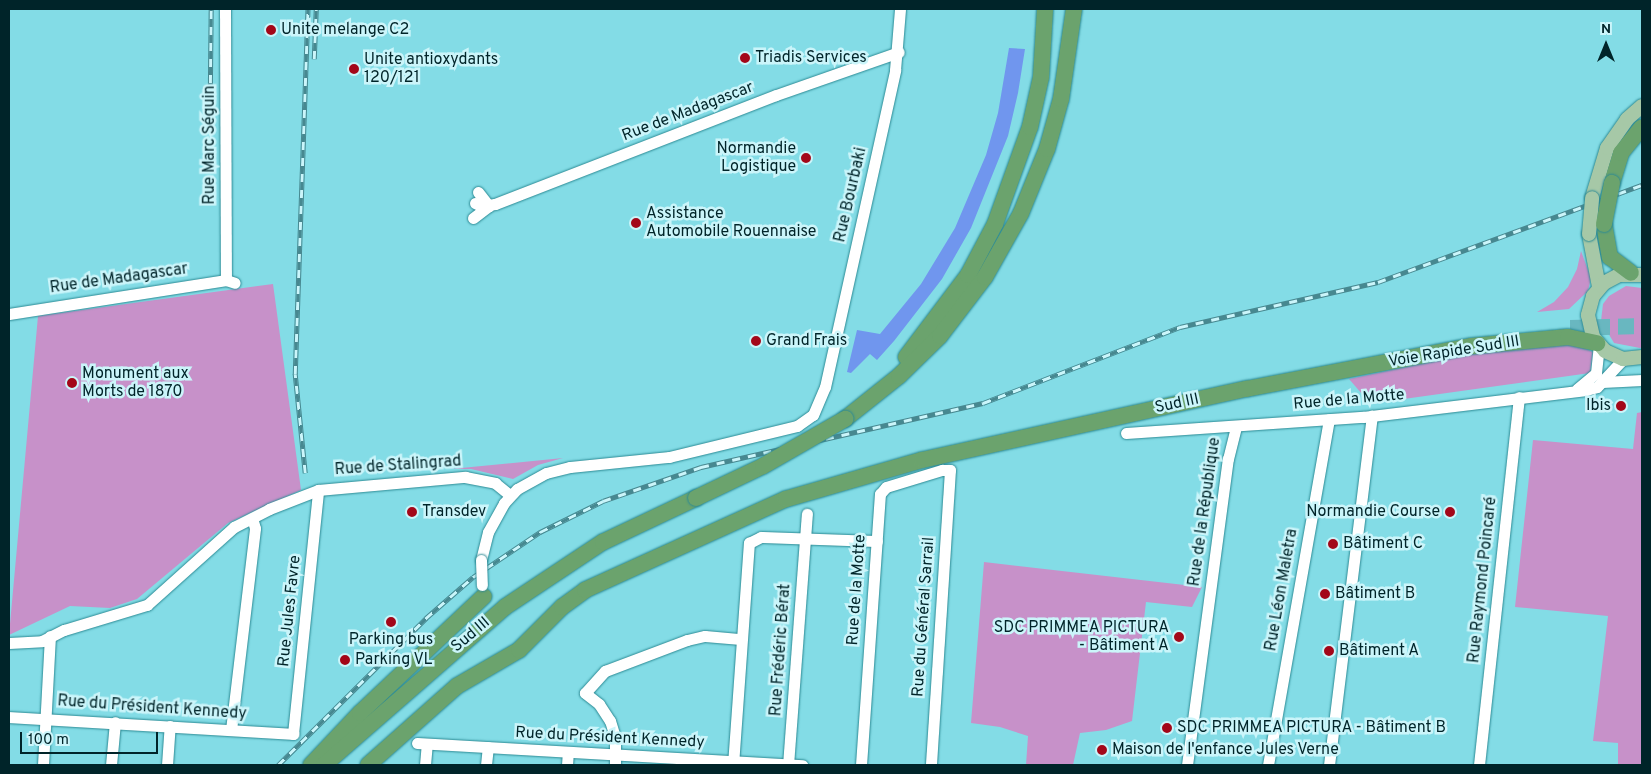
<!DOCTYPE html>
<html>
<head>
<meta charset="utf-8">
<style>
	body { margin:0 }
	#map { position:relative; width:1651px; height:774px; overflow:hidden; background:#83dce6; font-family:Overpass,sans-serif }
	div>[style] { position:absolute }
	.green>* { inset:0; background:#c791c9 }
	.water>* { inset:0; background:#7096ee }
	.highway-tunnel>* { height:16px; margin-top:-8px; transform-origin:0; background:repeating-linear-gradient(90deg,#69b7c0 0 16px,transparent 0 24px) }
	.roads { filter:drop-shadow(0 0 1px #2c8a94) drop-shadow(0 0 1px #2c8a94) }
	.minor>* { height:11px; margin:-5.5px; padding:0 5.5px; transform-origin:5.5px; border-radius:5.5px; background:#fff }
	.major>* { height:14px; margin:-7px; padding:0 7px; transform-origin:7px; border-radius:7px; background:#a6c8a7 }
	.highway>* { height:16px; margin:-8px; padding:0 8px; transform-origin:8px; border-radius:8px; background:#6ba36d }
	.rail>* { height:4.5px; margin-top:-2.25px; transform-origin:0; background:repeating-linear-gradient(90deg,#cbf5fa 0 8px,#478890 0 16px); box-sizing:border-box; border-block:1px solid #478890 }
	.bridges { filter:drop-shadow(0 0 1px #2c8a94) drop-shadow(0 0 1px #2c8a94) }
	.minor-bridge>* { height:11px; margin:-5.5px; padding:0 5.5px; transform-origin:5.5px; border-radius:5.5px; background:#fff }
	.major-bridge>* { height:14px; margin:-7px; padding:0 7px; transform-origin:7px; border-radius:7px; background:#a6c8a7 }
	.highway-bridge>* { height:16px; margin:-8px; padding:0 8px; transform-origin:8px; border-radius:8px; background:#6ba36d }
	.dots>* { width:14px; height:14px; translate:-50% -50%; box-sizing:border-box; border:2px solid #cbf5fa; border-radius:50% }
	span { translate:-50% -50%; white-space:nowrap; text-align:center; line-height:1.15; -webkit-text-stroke:5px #cbf5fa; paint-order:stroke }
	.poi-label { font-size:16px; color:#002429 }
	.left { translate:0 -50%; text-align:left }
	.right { translate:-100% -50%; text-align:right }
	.street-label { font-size:16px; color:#002429 }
	.frame { position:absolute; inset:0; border:10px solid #002429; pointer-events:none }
	.north { position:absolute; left:1581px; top:20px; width:50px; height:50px; -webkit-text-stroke:4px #cbf5fa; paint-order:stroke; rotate:0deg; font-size:14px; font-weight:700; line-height:20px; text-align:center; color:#002429 }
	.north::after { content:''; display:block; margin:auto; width:18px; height:22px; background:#002429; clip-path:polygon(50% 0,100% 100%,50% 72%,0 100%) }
	.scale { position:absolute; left:20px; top:732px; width:138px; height:22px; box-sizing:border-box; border:2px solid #002429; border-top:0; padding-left:6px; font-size:15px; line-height:18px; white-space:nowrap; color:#002429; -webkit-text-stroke:4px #cbf5fa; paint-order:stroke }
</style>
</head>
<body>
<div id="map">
	<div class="green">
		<i style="clip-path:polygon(1581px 251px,1591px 278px,1588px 291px,1569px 309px,1537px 312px,1554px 302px,1568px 287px,1577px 269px)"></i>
		<i style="clip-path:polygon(273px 284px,301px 490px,228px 523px,137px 599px,110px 608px,70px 606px,9px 635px,38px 316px)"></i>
		<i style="clip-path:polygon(1626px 286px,1642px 288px,1642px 347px,1640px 348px,1614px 343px,1601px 321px,1603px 304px,1609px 296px)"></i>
		<i style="clip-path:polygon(1575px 344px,1593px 352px,1590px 373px,1382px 402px,1369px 402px,1349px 379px,1476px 352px)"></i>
		<i style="clip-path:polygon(1642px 412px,1642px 765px,1618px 765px,1618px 743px,1593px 741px,1608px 616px,1515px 607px,1533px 440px,1633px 449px,1637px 413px)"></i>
		<i style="clip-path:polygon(563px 458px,538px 465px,513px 479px,471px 469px,451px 469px)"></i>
		<i style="clip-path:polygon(984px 562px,1202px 587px,1192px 607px,1146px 602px,1132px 721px,1106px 730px,1080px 733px,1073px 765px,1026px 765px,1028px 736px,1000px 727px,971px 723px)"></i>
	</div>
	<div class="water">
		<i style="clip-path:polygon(1009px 48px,1025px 49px,1018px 93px,1008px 136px,971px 228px,942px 279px,894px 341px,877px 360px,870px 354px,851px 373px,847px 372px,857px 330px,880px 334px,921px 284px,955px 228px,986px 155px,998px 113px)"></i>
	</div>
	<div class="highway-tunnel">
		<i style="left:1570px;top:328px;width:72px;rotate:-1.6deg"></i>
	</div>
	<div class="roads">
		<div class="minor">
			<i style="left:225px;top:9px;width:271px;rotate:89.8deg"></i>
			<i style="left:478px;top:192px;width:18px;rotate:52deg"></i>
			<i style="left:475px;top:203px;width:7px;rotate:27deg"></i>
			<i style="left:481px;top:206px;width:14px;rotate:-8deg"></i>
			<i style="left:495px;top:204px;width:301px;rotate:-21.2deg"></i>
			<i style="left:776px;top:95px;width:130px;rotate:-19.3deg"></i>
			<i style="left:473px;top:218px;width:20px;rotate:-37deg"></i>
			<i style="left:9px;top:314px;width:220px;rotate:-8.9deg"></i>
			<i style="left:226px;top:280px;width:9px;rotate:18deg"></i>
			<i style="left:1602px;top:382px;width:40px;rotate:-2.9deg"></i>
			<i style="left:1577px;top:389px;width:25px;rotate:-40deg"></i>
			<i style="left:1596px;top:373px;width:27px;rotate:-84deg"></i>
			<i style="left:1126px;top:433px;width:238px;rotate:-3.9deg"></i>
			<i style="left:1363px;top:417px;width:225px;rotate:-6.9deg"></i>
			<i style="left:1586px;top:390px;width:11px;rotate:-15deg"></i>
			<i style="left:1597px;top:387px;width:38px;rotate:-47deg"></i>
			<i style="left:481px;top:560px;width:29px;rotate:-76deg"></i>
			<i style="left:488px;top:532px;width:33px;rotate:-61deg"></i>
			<i style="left:504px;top:503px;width:19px;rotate:-47deg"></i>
			<i style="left:517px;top:489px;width:33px;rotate:-29deg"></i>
			<i style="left:546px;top:473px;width:25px;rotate:-14deg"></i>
			<i style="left:570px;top:467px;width:100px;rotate:-5.8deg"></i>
			<i style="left:669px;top:457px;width:132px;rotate:-13.6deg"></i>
			<i style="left:797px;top:426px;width:19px;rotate:-35deg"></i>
			<i style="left:813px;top:415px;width:30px;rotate:-67deg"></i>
			<i style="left:825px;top:387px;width:325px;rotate:-77.5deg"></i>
			<i style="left:895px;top:70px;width:61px;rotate:-85.3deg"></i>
			<i style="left:9px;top:643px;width:33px;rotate:-3deg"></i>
			<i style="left:42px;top:641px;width:25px;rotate:-27deg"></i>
			<i style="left:64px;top:630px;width:87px;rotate:-16.8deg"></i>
			<i style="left:147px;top:605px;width:117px;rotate:-41.9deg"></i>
			<i style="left:234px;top:527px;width:39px;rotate:-27deg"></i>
			<i style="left:269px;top:509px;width:53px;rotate:-21.2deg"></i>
			<i style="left:318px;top:490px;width:148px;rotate:-5.1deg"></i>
			<i style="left:465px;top:477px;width:31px;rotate:11deg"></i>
			<i style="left:495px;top:483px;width:19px;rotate:39deg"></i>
			<i style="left:9px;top:717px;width:285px;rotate:3.4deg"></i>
			<i style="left:293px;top:734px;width:245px;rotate:-84.1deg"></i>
			<i style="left:231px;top:730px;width:203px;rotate:-83.2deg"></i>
			<i style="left:255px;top:528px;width:10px;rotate:-107deg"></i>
			<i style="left:417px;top:743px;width:386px;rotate:3.3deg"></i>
			<i style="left:43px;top:765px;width:129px;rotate:-86.9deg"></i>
			<i style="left:111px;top:765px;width:43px;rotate:-84.7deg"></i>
			<i style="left:167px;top:765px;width:39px;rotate:-86deg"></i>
			<i style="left:425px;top:765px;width:21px;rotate:-85deg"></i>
			<i style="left:486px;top:765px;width:18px;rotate:-84deg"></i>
			<i style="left:567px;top:765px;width:13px;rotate:-86deg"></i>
			<i style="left:615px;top:765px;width:28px;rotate:-90deg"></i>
			<i style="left:615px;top:737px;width:17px;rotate:-107deg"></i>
			<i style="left:610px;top:721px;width:20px;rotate:-123deg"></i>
			<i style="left:599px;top:704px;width:18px;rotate:-142deg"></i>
			<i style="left:585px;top:693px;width:30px;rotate:-48deg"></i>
			<i style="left:605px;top:671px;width:88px;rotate:-20.7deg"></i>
			<i style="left:687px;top:640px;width:18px;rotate:-13deg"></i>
			<i style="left:705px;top:636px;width:36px;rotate:5deg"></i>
			<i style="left:733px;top:765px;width:223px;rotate:-85.9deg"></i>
			<i style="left:749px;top:543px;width:13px;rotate:-27deg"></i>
			<i style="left:761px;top:537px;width:116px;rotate:2deg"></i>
			<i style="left:788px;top:765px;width:252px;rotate:-85.7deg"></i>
			<i style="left:861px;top:765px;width:272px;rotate:-86deg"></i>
			<i style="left:880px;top:494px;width:9px;rotate:-49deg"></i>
			<i style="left:886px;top:487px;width:59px;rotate:-16.9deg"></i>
			<i style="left:942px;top:470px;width:8px"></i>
			<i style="left:950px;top:470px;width:296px;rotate:93.7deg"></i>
			<i style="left:1187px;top:765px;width:309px;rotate:-82.4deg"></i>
			<i style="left:1228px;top:459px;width:34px;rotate:-76deg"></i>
			<i style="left:1268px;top:765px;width:351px;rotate:-80deg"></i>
			<i style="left:1329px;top:765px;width:352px;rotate:-83deg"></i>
			<i style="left:1479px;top:765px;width:370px;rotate:-83.8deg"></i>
		</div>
		<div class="major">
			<i style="left:1592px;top:198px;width:52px;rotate:-73.3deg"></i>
			<i style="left:1607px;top:148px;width:35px;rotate:-55deg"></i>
			<i style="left:1627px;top:119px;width:20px;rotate:-41deg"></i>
			<i style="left:1589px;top:234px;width:54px;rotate:79.3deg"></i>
			<i style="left:1642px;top:275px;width:23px;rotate:180deg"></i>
			<i style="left:1619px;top:275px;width:17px;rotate:152deg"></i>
			<i style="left:1604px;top:283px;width:17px;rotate:130deg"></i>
			<i style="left:1593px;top:296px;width:20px;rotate:105deg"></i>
			<i style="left:1588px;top:315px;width:23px;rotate:77deg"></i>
			<i style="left:1593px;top:337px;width:18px;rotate:49deg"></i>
			<i style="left:1605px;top:351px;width:20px;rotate:24deg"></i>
			<i style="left:1623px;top:359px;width:19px;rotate:-6deg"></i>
		</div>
		<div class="highway">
			<i style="left:1612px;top:183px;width:31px;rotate:-73deg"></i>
			<i style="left:1621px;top:153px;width:33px;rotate:-51deg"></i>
			<i style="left:1604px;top:224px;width:34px;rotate:80deg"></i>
			<i style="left:1610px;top:257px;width:26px;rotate:37deg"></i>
			<i style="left:906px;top:357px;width:103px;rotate:-52.9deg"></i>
			<i style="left:968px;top:275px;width:58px;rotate:-62.1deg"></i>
			<i style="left:995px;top:224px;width:103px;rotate:-70.2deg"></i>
			<i style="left:1030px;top:127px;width:51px;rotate:-77.6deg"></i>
			<i style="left:1041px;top:77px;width:68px;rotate:-86.6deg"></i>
			<i style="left:845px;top:419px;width:69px;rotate:-38.5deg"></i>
			<i style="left:899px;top:376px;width:57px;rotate:-44.3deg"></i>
			<i style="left:940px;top:336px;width:74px;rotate:-52.7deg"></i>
			<i style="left:985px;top:277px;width:73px;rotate:-60.6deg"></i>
			<i style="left:1021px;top:213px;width:69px;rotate:-67.9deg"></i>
			<i style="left:1047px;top:149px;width:52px;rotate:-74.4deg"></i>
			<i style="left:1061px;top:99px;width:91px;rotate:-81.8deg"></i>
			<i style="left:311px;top:765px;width:71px;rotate:-46.7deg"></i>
			<i style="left:360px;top:713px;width:170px;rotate:-43.3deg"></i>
			<i style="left:324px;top:765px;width:240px;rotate:-41.1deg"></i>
			<i style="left:505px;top:607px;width:118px;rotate:-33.6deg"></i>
			<i style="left:603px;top:542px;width:103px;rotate:-25.3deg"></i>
			<i style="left:368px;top:765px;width:119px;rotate:-41.6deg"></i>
			<i style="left:457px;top:686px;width:72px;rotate:-30.1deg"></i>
			<i style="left:519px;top:650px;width:61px;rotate:-45deg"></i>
			<i style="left:562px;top:607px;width:29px;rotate:-36deg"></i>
			<i style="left:585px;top:590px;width:221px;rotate:-24.4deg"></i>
			<i style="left:786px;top:499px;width:141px;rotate:-16deg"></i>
			<i style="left:922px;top:460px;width:332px;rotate:-12.4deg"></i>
			<i style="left:1246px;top:389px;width:230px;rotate:-10.8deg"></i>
			<i style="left:1472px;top:346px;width:96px;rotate:-5.4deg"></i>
			<i style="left:1568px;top:337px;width:30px;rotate:12deg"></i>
		</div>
	</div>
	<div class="rail">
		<i style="left:314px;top:59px;width:50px;rotate:-87.7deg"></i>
		<i style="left:210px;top:99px;width:90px;rotate:-89.4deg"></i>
		<i style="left:305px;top:473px;width:100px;rotate:-95.8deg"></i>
		<i style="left:295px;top:374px;width:365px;rotate:-88deg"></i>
		<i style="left:278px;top:765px;width:209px;rotate:-44.8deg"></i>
		<i style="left:426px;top:618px;width:62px;rotate:-41.1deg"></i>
		<i style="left:473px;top:577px;width:81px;rotate:-33.9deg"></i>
		<i style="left:540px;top:532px;width:70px;rotate:-26.2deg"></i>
		<i style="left:603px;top:501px;width:104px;rotate:-19.1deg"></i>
		<i style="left:701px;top:467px;width:289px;rotate:-12.8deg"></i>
		<i style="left:983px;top:403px;width:211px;rotate:-21.1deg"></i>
		<i style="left:1180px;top:327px;width:203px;rotate:-12.8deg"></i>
		<i style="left:1378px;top:282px;width:281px;rotate:-20.2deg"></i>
	</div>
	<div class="bridges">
		<div class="minor-bridge">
			<i style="left:481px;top:560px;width:25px;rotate:88deg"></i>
		</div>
		<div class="major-bridge">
			<i style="left:1589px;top:234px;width:36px;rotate:-85deg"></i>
		</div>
		<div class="highway-bridge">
			<i style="left:1604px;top:224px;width:42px;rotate:-79deg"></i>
			<i style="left:696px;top:498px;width:74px;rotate:-25.5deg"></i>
			<i style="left:763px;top:466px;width:95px;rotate:-29.8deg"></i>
		</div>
	</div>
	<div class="dots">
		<i style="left:271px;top:30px;background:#a30719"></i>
		<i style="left:745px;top:58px;background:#a30719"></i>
		<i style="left:354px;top:69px;background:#a30719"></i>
		<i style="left:806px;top:158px;background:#a30719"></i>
		<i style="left:636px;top:223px;background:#a30719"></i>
		<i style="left:756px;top:341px;background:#a30719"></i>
		<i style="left:72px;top:383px;background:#a30719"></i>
		<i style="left:1621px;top:406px;background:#a30719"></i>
		<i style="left:412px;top:512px;background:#a30719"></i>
		<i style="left:1450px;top:512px;background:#a30719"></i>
		<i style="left:1333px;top:544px;background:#a30719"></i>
		<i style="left:1325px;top:594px;background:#a30719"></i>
		<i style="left:391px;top:622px;background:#a30719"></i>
		<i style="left:1179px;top:637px;background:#a30719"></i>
		<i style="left:1329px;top:651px;background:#a30719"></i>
		<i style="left:345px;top:660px;background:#a30719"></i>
		<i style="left:1167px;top:728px;background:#a30719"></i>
		<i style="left:1102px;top:750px;background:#a30719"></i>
	</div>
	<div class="poi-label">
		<span class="left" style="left:281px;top:30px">Unite melange C2</span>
		<span class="left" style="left:755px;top:58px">Triadis Services</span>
		<span class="left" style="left:364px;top:69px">Unite antioxydants<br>120/121</span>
		<span class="right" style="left:796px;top:158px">Normandie<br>Logistique</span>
		<span class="left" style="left:646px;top:223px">Assistance<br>Automobile Rouennaise</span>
		<span class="left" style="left:766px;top:341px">Grand Frais</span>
		<span class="left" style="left:82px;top:383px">Monument aux<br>Morts de 1870</span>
		<span class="right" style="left:1611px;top:406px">Ibis</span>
		<span class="left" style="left:422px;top:512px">Transdev</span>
		<span class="right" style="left:1440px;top:512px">Normandie Course</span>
		<span class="left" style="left:1343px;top:544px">Bâtiment C</span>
		<span class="left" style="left:1335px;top:594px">Bâtiment B</span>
		<span class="right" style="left:1169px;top:637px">SDC PRIMMEA PICTURA<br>- Bâtiment A</span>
		<span style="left:391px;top:640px">Parking bus</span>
		<span class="left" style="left:1339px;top:651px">Bâtiment A</span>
		<span class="left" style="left:355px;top:660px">Parking VL</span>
		<span class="left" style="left:1177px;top:728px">SDC PRIMMEA PICTURA - Bâtiment B</span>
		<span class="left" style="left:1112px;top:750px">Maison de l'enfance Jules Verne</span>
	</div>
	<div class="street-label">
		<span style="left:688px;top:112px;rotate:-21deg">Rue de Madagascar</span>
		<span style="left:210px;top:145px;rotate:-90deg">Rue Marc Séguin</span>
		<span style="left:851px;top:195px;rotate:-77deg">Rue Bourbaki</span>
		<span style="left:119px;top:279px;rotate:-8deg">Rue de Madagascar</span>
		<span style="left:1454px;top:352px;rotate:-9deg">Voie Rapide Sud III</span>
		<span style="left:1349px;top:400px;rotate:-5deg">Rue de la Motte</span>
		<span style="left:1177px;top:404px;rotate:-12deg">Sud III</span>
		<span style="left:398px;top:466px;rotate:-4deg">Rue de Stalingrad</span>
		<span style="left:1205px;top:512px;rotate:-82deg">Rue de la République</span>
		<span style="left:1483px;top:580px;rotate:-84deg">Rue Raymond Poincaré</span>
		<span style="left:857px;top:590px;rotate:-86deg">Rue de la Motte</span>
		<span style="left:1282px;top:590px;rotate:-80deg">Rue Léon Maletra</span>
		<span style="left:290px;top:611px;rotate:-84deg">Rue Jules Favre</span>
		<span style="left:924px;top:617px;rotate:-86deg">Rue du Général Sarrail</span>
		<span style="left:471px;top:635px;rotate:-40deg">Sud III</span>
		<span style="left:781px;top:650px;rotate:-86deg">Rue Frédéric Bérat</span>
		<span style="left:152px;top:708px;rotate:4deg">Rue du Président Kennedy</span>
		<span style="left:610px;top:738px;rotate:3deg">Rue du Président Kennedy</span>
	</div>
	<div class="frame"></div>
	<div class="north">N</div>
	<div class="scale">100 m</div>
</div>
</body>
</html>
